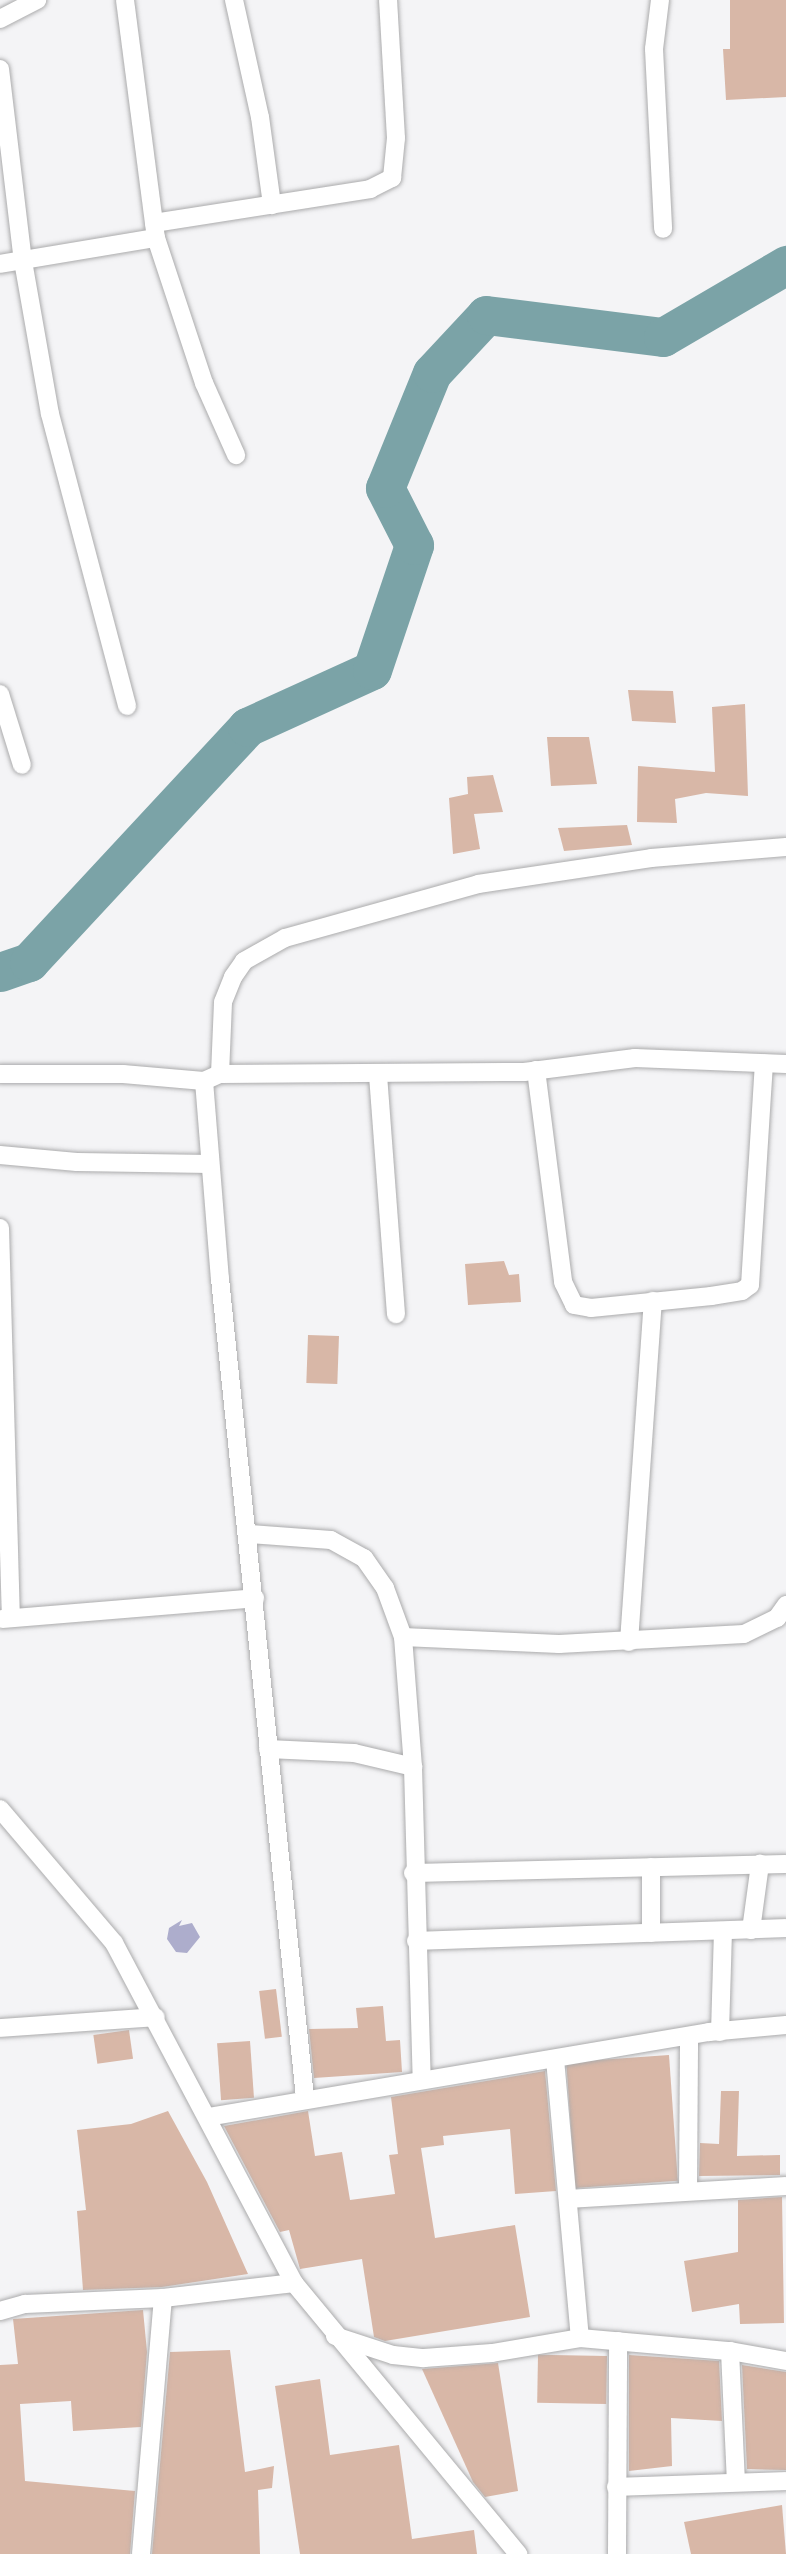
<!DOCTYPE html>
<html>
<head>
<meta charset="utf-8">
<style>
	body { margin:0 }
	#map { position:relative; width:786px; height:2554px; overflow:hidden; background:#f4f4f6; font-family:"Open Sans",sans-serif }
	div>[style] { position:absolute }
	.forest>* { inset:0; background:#adadcc }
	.river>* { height:39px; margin:-19.5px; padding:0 19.5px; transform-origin:19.5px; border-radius:19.5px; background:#7ba3a7 }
	.building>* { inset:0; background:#d8b7a7; transform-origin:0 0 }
	.roads { filter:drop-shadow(0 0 2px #ababac) drop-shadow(0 0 2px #ababac) }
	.minor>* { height:18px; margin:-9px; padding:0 9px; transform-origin:9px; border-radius:9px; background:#fff }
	span { translate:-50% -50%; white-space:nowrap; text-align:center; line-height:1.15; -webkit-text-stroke:6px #fff; paint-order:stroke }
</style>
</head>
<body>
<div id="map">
	<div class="forest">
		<i style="clip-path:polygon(182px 1920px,179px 1926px,192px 1923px,200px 1937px,187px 1953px,176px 1952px,167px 1939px,169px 1928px)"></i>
	</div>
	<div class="river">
		<i style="left:0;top:972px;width:31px;rotate:-19deg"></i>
		<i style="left:29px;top:962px;width:321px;rotate:-47.1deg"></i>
		<i style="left:247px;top:727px;width:137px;rotate:-24.5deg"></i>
		<i style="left:372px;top:670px;width:132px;rotate:-71.4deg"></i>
		<i style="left:414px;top:545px;width:64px;rotate:-117deg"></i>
		<i style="left:385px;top:488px;width:124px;rotate:-67.8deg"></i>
		<i style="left:432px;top:373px;width:79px;rotate:-47deg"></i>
		<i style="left:486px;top:315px;width:178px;rotate:7.1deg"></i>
		<i style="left:663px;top:337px;width:143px;rotate:-30.3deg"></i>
	</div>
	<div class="building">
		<i style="clip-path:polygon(730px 0,786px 0,786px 97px,726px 100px,723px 49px,730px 49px)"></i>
		<i style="clip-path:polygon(628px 690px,673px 691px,676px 723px,632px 721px)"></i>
		<i style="clip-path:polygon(745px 704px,748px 796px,706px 793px,675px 799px,677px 823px,637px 822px,638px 766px,715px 772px,712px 707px)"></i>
		<i style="clip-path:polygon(547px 737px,589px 737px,597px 784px,551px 786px)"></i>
		<i style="clip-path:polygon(493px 775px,503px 812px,474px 814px,480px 849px,453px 854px,449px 798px,468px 794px,467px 777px)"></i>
		<i style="clip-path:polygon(627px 825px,632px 845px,564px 851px,558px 828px)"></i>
		<i style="clip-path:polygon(504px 1261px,509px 1275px,519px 1274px,521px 1302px,468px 1305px,465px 1264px)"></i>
		<i style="left:308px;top:1335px;width:31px;height:48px;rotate:2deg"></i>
		<i style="left:276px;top:1989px;width:48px;height:17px;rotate:83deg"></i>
		<i style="clip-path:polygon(383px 2006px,386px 2041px,400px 2040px,402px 2072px,314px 2078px,309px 2029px,358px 2028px,356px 2008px)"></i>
		<i style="left:129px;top:2030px;width:29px;height:36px;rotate:82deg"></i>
		<i style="left:250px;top:2041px;width:57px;height:33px;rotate:86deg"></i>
		<i style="left:669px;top:2055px;width:126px;height:103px;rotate:86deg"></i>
		<i style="clip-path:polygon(545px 2071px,556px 2191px,515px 2194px,510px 2129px,443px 2136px,444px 2145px,421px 2148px,435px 2238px,515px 2225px,530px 2317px,385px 2341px,374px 2337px,362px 2259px,300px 2269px,289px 2230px,280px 2232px,224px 2126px,308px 2111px,315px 2156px,342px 2152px,350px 2200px,395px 2194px,389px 2155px,398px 2154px,391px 2097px)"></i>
		<i style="clip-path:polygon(721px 2091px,739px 2091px,737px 2156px,780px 2155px,780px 2175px,699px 2176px,700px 2143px,719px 2144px)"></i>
		<i style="clip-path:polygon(168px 2111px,207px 2182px,248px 2274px,162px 2287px,83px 2290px,77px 2211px,86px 2210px,77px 2130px,131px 2124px)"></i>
		<i style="clip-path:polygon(782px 2197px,784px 2323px,740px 2324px,739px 2304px,692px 2312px,684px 2261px,738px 2252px,738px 2200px)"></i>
		<i style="clip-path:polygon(143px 2310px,147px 2352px,141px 2427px,73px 2431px,71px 2401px,20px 2404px,25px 2481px,135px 2491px,130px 2554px,0 2554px,0 2365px,18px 2364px,13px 2319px)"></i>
		<i style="clip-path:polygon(230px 2350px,245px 2472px,274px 2466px,272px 2488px,258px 2490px,260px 2554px,152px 2554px,170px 2352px)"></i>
		<i style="clip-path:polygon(629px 2355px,719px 2361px,722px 2421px,671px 2418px,672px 2466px,629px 2471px)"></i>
		<i style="left:607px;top:2356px;width:48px;height:69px;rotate:91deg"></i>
		<i style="clip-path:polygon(498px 2363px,518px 2491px,485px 2497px,473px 2482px,422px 2369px)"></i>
		<i style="clip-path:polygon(742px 2365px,786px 2372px,786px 2470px,747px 2469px)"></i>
		<i style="clip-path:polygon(320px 2379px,330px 2455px,399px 2445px,412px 2539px,474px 2530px,477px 2554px,300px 2554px,275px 2386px)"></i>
		<i style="clip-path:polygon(782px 2505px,786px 2554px,691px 2554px,684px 2522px)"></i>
	</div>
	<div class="roads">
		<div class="minor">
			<i style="left:125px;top:0;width:240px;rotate:82.6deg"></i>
			<i style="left:156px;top:238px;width:153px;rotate:71.7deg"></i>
			<i style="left:204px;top:383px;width:79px;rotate:66deg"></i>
			<i style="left:234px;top:0;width:120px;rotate:77.5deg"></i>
			<i style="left:260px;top:117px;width:89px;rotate:82.2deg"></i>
			<i style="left:660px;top:0;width:49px;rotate:97deg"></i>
			<i style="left:654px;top:49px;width:180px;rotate:87.1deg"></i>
			<i style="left:0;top:19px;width:42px;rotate:-27.2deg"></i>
			<i style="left:0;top:69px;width:193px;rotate:83.2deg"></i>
			<i style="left:23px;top:261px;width:155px;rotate:80deg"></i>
			<i style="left:50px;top:414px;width:302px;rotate:75.2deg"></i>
			<i style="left:154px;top:223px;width:219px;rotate:-8.9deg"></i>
			<i style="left:370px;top:189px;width:25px;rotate:-27deg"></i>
			<i style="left:392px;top:178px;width:40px;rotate:-84.3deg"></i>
			<i style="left:396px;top:138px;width:138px;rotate:-93.3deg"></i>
			<i style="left:0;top:264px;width:158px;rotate:-9.5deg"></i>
			<i style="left:0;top:694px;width:74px;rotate:72.8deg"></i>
			<i style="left:536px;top:1070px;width:214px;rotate:82.7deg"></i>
			<i style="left:563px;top:1282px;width:25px;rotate:64deg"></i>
			<i style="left:574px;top:1305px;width:17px;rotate:10deg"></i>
			<i style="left:591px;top:1308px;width:121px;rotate:-5.7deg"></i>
			<i style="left:711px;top:1296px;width:31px;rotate:-9deg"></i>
			<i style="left:742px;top:1291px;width:10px;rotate:-37deg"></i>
			<i style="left:750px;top:1285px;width:222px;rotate:-86.4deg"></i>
			<i style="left:0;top:1074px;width:123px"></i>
			<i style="left:123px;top:1074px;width:81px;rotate:4.9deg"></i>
			<i style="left:204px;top:1081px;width:17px;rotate:-24deg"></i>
			<i style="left:220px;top:1074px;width:304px;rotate:-0.4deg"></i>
			<i style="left:524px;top:1072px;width:112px;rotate:-7.2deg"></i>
			<i style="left:635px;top:1058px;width:151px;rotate:2.3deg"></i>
			<i style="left:220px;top:1074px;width:72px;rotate:-87.6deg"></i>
			<i style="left:223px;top:1002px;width:27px;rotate:-68deg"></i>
			<i style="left:233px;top:977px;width:19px;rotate:-55deg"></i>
			<i style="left:244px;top:961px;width:47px;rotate:-29.3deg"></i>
			<i style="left:285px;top:938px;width:200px;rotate:-15.6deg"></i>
			<i style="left:478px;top:884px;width:175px;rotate:-8.5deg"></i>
			<i style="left:651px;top:858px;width:135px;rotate:-4.7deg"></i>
			<i style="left:378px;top:1075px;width:240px;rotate:85.7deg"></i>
			<i style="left:204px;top:1081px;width:199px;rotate:85.4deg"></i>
			<i style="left:220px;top:1279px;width:823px;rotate:84.07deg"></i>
			<i style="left:0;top:1155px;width:77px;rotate:5.2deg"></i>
			<i style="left:77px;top:1162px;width:133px;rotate:0.9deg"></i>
			<i style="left:0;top:1228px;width:390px;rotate:88.4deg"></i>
			<i style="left:250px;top:1534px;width:81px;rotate:4.2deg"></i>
			<i style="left:331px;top:1540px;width:38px;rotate:29deg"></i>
			<i style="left:364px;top:1558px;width:37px;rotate:55deg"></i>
			<i style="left:385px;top:1588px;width:52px;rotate:69.8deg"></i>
			<i style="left:403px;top:1637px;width:130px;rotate:85.6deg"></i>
			<i style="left:413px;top:1767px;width:313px;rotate:88.4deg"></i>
			<i style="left:2px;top:1619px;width:254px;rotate:-4.7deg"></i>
			<i style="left:403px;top:1637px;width:156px;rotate:2.6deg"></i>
			<i style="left:559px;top:1644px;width:185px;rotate:-3.1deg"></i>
			<i style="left:744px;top:1634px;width:37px;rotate:-26deg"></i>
			<i style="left:777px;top:1618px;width:16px;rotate:-55deg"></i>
			<i style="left:629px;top:1642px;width:342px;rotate:-86deg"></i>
			<i style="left:268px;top:1749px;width:86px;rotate:2.7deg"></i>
			<i style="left:354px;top:1753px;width:61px;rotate:13.3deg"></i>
			<i style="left:0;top:1809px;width:176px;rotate:49.6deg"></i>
			<i style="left:114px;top:1943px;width:385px;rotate:62.1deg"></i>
			<i style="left:294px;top:2283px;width:352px;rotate:50.4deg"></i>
			<i style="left:413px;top:1873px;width:373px;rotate:-1.4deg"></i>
			<i style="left:751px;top:1930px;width:67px;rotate:-82.2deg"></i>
			<i style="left:651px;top:1933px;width:66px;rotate:-90deg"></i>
			<i style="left:416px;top:1941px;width:370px;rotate:-2deg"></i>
			<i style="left:0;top:2028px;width:156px;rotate:-4deg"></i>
			<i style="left:720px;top:2032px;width:101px;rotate:-88.3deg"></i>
			<i style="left:555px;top:2059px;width:280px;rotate:84.9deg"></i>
			<i style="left:208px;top:2117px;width:508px;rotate:-9.63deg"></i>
			<i style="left:709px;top:2032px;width:77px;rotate:-5.2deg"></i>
			<i style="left:688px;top:2190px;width:154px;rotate:-89.6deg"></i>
			<i style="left:568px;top:2199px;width:218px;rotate:-3.4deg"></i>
			<i style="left:0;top:2311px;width:26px;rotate:-16deg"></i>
			<i style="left:25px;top:2304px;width:138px;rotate:-2.5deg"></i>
			<i style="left:163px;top:2298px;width:132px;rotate:-6.5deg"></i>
			<i style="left:335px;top:2336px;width:61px;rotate:18.1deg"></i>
			<i style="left:393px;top:2355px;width:31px;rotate:6deg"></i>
			<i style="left:424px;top:2358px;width:68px;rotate:-4.2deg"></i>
			<i style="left:492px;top:2353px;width:89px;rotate:-9.7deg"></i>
			<i style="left:580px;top:2338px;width:151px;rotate:5deg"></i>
			<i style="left:730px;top:2351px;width:57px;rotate:10.1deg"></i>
			<i style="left:730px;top:2351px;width:130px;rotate:87.4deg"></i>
			<i style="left:616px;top:2487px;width:170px;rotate:-2deg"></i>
			<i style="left:141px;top:2554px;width:257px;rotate:-85.1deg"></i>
			<i style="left:617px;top:2554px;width:213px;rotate:-89.7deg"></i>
		</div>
	</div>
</div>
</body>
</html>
